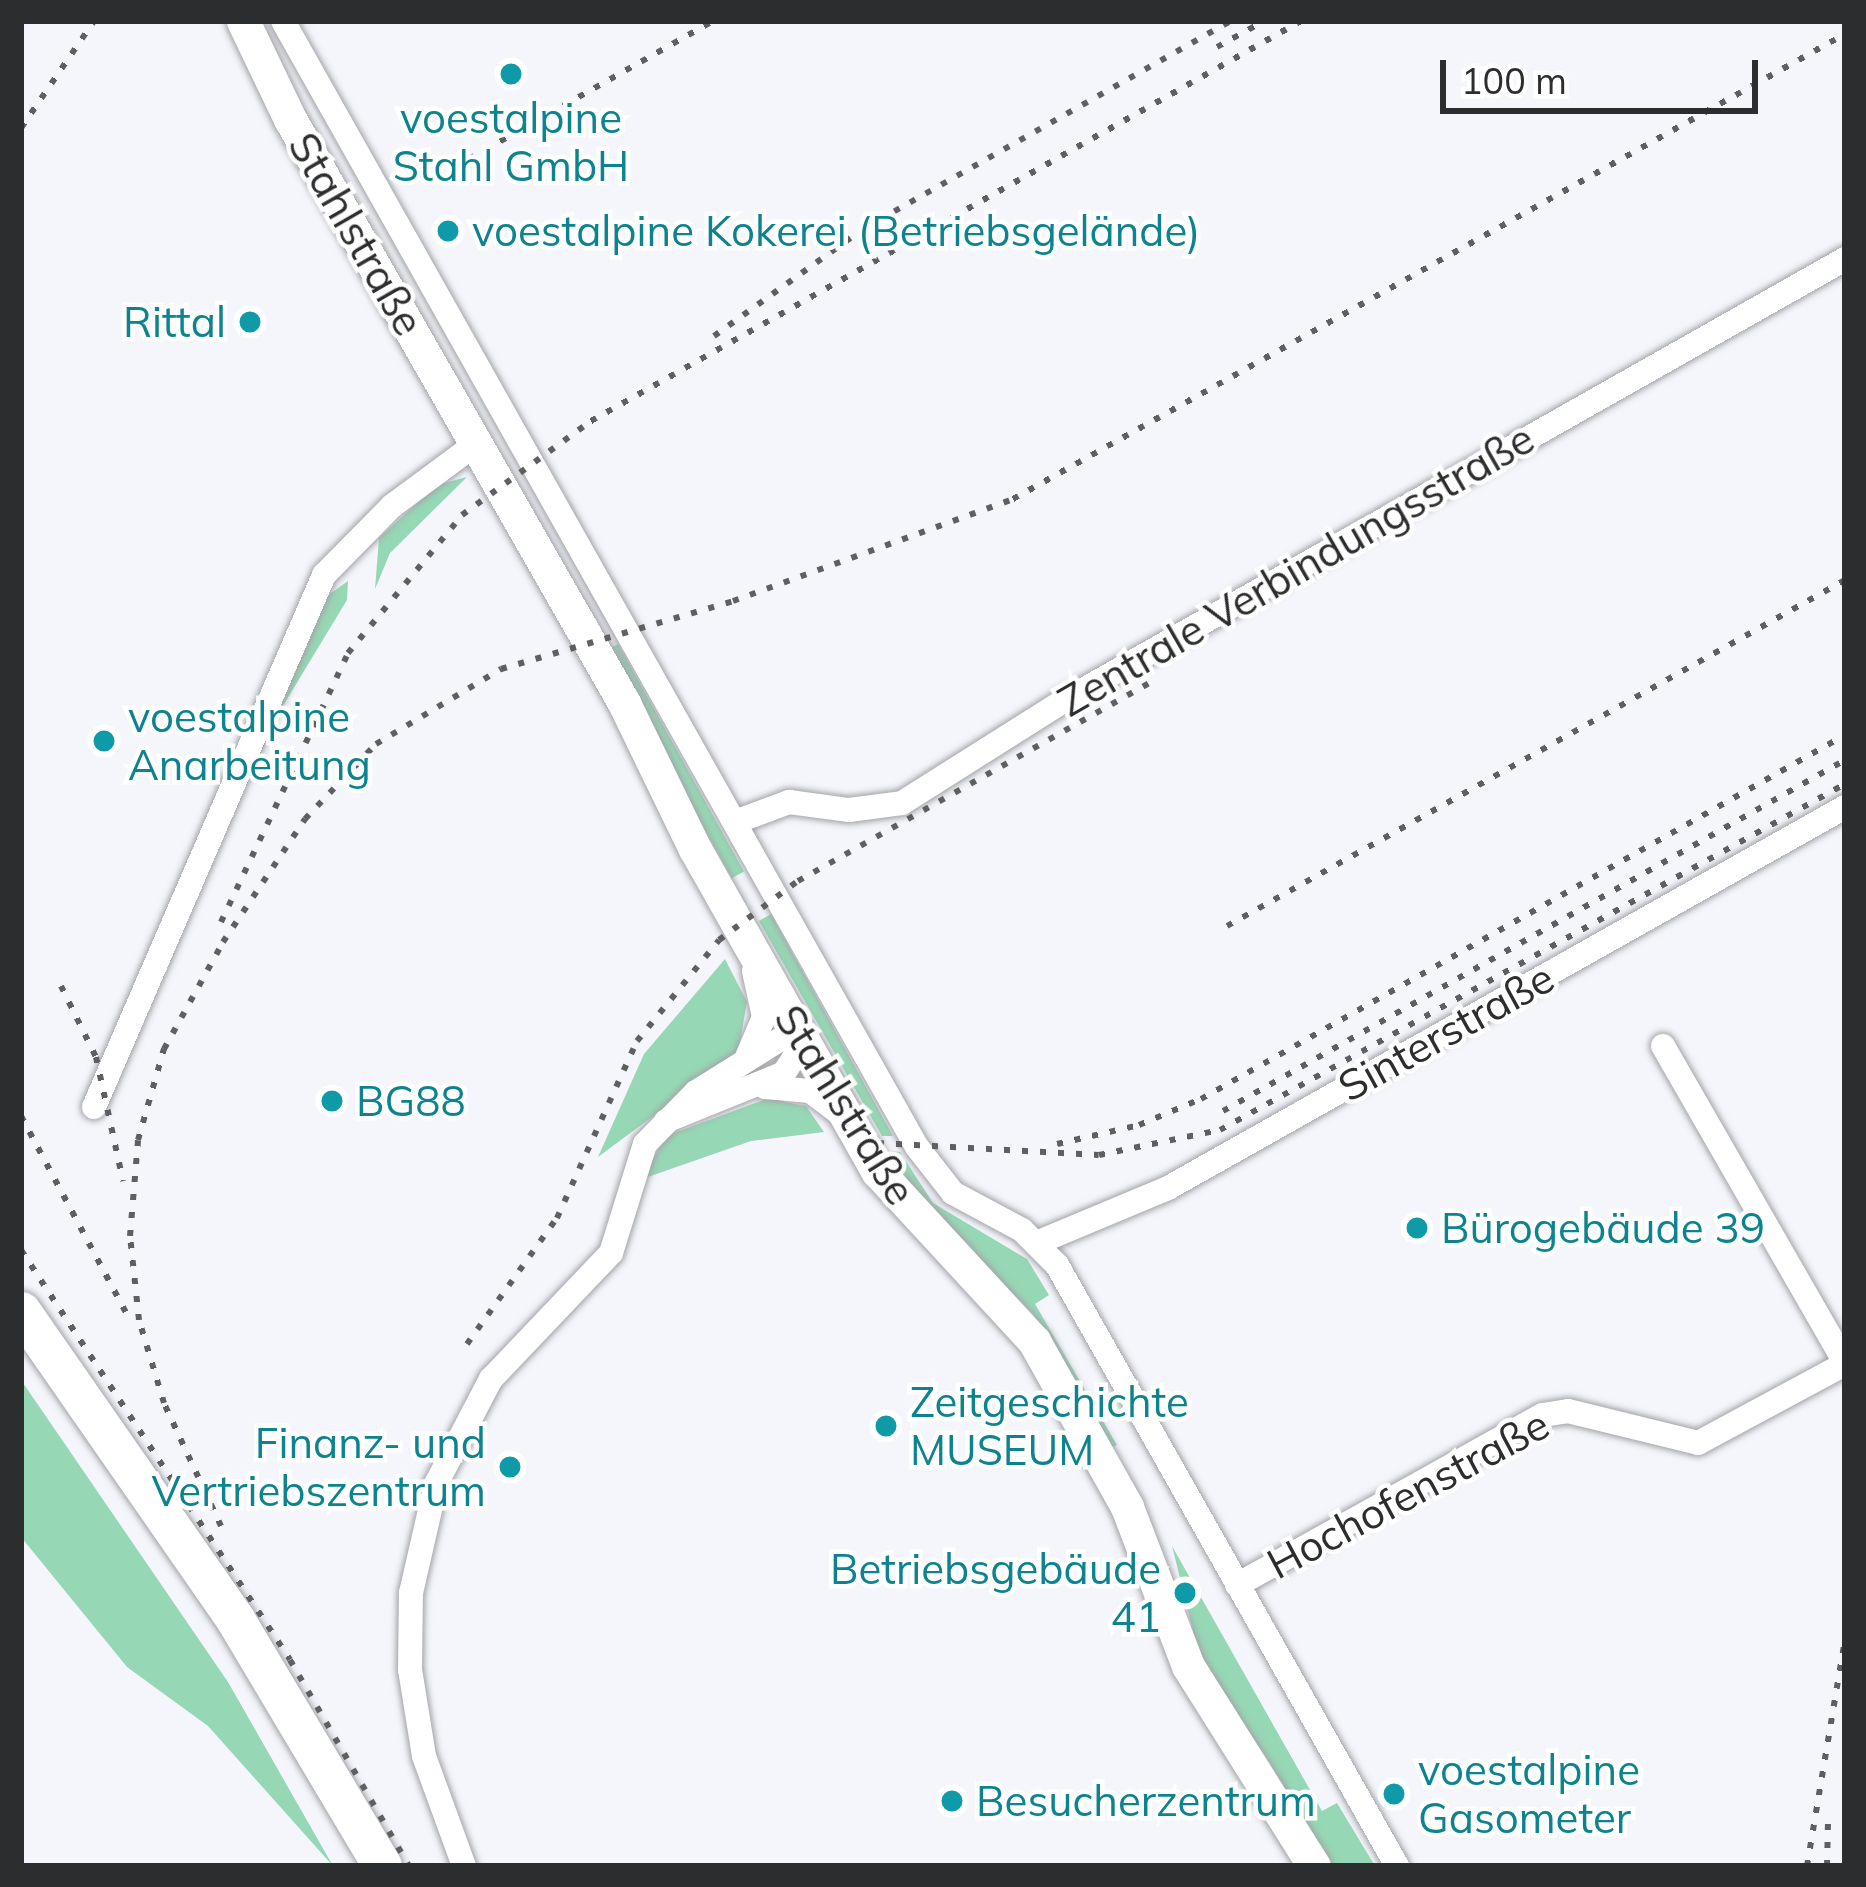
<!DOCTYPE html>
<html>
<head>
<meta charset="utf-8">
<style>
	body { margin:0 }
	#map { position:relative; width:1866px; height:1887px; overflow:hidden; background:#f4f6fb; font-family:Mulish,sans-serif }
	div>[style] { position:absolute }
	.green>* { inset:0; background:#96d8b5; transform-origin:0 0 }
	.roads { filter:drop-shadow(0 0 3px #a3a4a9) drop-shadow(0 0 3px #a3a4a9) }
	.street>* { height:24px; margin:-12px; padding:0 12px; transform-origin:12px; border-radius:12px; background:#fff }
	.secondary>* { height:33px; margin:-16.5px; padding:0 16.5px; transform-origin:16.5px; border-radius:16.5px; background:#fff }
	.primary>* { height:39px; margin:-19.5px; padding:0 19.5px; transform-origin:19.5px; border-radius:19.5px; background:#fff }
	.rail>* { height:6px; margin-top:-3px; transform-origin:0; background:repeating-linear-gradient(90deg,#5e5f61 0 6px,transparent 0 18px) }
	.dots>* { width:33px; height:33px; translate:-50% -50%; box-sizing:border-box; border:6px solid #fff; border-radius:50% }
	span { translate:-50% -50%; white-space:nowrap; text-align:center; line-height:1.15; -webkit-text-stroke:9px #fff; paint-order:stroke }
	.culture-label { font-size:42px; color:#0d838f }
	.left { translate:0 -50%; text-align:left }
	.right { translate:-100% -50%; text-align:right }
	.street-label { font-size:42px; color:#2c2d2e }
	.frame { position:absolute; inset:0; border:24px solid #2c2d2e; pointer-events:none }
	.scale { position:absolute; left:1440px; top:60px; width:318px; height:54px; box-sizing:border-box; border:6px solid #2c2d2e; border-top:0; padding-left:15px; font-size:36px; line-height:42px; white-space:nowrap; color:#2c2d2e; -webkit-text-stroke:9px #fff; paint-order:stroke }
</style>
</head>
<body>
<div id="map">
	<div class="green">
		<i style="clip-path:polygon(467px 477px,390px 553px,375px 589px,379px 538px,437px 485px)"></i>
		<i style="clip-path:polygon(348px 581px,347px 600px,281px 709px,197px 892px,324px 598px)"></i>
		<i style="left:618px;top:644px;width:260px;height:14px;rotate:61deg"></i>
		<i style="clip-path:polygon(771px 914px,893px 1136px,882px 1136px,759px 921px)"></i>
		<i style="clip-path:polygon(725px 959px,747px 1002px,738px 1053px,598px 1157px,644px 1054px)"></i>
		<i style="clip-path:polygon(782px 1093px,784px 1102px,806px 1106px,824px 1132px,751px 1141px,642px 1179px,666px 1136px)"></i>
		<i style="clip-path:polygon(891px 1151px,900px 1152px,933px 1203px,1027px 1259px,1049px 1295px,1035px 1304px,1117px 1445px,1110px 1448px,1033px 1314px,921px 1202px)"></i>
		<i style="clip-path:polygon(21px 1380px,228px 1682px,333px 1866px,208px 1726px,127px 1667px,21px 1537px)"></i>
		<i style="clip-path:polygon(1172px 1546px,1322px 1811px,1337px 1803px,1375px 1866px,1328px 1866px,1267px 1758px,1202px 1667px)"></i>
	</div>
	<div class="roads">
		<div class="street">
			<i style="left:283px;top:21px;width:1292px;rotate:60.62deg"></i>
			<i style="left:917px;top:1147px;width:58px;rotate:52deg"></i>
			<i style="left:953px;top:1193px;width:78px;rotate:28.2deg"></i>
			<i style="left:1022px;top:1230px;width:49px;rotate:45deg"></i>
			<i style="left:1057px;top:1265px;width:691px;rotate:60.5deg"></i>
			<i style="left:735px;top:822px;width:58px;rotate:-20.3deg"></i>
			<i style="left:789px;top:802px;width:61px;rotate:7.6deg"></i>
			<i style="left:849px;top:810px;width:53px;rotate:-7.5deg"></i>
			<i style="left:902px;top:803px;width:189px;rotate:-32.3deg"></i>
			<i style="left:1062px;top:702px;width:900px;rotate:-29.5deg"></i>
			<i style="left:1663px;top:1046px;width:365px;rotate:60.1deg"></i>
			<i style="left:747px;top:1057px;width:43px;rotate:-67deg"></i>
			<i style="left:764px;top:1017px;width:47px;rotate:-102.3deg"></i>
			<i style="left:765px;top:1087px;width:45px;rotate:5.1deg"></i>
			<i style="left:810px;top:1091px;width:39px;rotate:37deg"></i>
			<i style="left:94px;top:1107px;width:580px;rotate:-66.62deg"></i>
			<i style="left:324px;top:575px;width:97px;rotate:-45.4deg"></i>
			<i style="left:392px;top:506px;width:106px;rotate:-36.5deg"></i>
			<i style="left:666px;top:1121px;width:127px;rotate:-22.1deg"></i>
			<i style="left:784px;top:1073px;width:37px;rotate:-57deg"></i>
			<i style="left:1039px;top:1242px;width:140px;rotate:-22.7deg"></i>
			<i style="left:1168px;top:1188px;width:777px;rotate:-29.37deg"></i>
			<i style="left:1237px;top:1585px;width:350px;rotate:-29.1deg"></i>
			<i style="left:1543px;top:1415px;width:25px;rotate:-9deg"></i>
			<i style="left:1568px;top:1411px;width:134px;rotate:13.8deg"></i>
			<i style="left:1698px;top:1443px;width:167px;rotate:-28.3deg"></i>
			<i style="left:464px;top:1866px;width:117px;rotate:-110deg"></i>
			<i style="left:424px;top:1756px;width:87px;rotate:-99.2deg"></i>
			<i style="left:410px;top:1670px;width:77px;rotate:-89.3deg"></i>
			<i style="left:411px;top:1593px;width:112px;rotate:-77.1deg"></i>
			<i style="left:436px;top:1484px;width:119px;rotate:-62.4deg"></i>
			<i style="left:491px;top:1379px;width:174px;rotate:-46.4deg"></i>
			<i style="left:611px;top:1253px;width:114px;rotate:-72.7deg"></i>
			<i style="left:645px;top:1144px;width:73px;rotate:-45.6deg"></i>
			<i style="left:696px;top:1092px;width:119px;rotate:-32deg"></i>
		</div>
		<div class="secondary">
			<i style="left:243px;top:21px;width:109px;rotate:64.4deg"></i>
			<i style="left:290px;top:119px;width:673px;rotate:60.23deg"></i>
			<i style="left:624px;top:703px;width:162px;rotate:64.1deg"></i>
			<i style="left:695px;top:849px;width:371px;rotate:60.5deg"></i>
			<i style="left:878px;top:1172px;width:230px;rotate:47.3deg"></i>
			<i style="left:1034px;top:1341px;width:190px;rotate:60.7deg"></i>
			<i style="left:1127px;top:1507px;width:170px;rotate:69deg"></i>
			<i style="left:1188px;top:1666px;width:236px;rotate:57.8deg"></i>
		</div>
		<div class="primary">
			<i style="left:21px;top:1311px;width:375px;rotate:55.2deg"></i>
			<i style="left:235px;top:1619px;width:287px;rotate:59.2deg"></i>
		</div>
	</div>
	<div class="rail">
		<i style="left:1217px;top:47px;width:54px;rotate:-29deg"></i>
		<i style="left:21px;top:128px;width:130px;rotate:-55.7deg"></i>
		<i style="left:469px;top:159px;width:280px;rotate:-29.5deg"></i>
		<i style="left:714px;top:336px;width:183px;rotate:-35.7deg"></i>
		<i style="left:863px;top:229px;width:422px;rotate:-29.5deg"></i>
		<i style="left:221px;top:922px;width:297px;rotate:-64.7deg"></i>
		<i style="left:348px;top:653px;width:179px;rotate:-50.4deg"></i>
		<i style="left:462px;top:515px;width:160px;rotate:-36.1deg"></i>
		<i style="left:591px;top:421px;width:815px;rotate:-29.4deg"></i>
		<i style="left:1227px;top:926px;width:708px;rotate:-29.24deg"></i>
		<i style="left:61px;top:986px;width:79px;rotate:63.8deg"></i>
		<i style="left:96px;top:1057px;width:127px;rotate:77.7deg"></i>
		<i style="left:1223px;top:1111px;width:714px;rotate:-29.44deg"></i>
		<i style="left:21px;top:1116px;width:231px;rotate:61.9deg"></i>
		<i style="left:860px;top:1142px;width:239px;rotate:3.1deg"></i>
		<i style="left:1099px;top:1155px;width:124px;rotate:-11.7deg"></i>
		<i style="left:1220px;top:1130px;width:714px;rotate:-28.97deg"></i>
		<i style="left:1057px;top:1144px;width:84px;rotate:-13deg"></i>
		<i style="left:1139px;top:1125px;width:67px;rotate:-22.8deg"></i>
		<i style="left:1201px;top:1099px;width:740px;rotate:-29.48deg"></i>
		<i style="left:21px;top:1250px;width:490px;rotate:56.7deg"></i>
		<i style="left:290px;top:1660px;width:238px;rotate:60deg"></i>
		<i style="left:467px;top:1344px;width:155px;rotate:-54.5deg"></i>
		<i style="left:557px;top:1218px;width:194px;rotate:-65.7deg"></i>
		<i style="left:637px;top:1041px;width:130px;rotate:-50.9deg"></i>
		<i style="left:719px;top:940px;width:99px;rotate:-36.8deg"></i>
		<i style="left:798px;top:881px;width:404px;rotate:-29.4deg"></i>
		<i style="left:221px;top:1526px;width:136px;rotate:-114.9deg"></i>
		<i style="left:164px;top:1403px;width:87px;rotate:-106.8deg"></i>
		<i style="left:139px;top:1320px;width:84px;rotate:-96.1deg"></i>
		<i style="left:130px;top:1236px;width:96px;rotate:-85.2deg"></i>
		<i style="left:138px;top:1140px;width:95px;rotate:-74.1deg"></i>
		<i style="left:164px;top:1049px;width:122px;rotate:-61.1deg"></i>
		<i style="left:223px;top:942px;width:148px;rotate:-56.3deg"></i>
		<i style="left:305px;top:819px;width:103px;rotate:-46.6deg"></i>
		<i style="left:376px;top:744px;width:146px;rotate:-31deg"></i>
		<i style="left:501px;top:669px;width:242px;rotate:-16.3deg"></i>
		<i style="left:733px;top:601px;width:298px;rotate:-20deg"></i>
		<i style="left:1013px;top:499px;width:953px;rotate:-29.2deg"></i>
		<i style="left:1807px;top:1866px;width:229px;rotate:-80.5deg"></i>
		<i style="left:1827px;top:1866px;width:44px;rotate:-88.7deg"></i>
	</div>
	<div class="dots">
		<i style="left:511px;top:74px;background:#0f9aa8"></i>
		<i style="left:448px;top:231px;background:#0f9aa8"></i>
		<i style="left:250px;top:322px;background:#0f9aa8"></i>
		<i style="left:104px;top:741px;background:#0f9aa8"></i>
		<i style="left:332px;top:1101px;background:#0f9aa8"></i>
		<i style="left:1417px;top:1228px;background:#0f9aa8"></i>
		<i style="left:886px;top:1426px;background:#0f9aa8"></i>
		<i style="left:510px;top:1467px;background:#0f9aa8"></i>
		<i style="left:1185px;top:1593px;background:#0f9aa8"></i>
		<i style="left:1394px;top:1794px;background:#0f9aa8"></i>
		<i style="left:952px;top:1801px;background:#0f9aa8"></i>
	</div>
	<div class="culture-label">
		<span style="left:511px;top:142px">voestalpine<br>Stahl GmbH</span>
		<span class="left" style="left:472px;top:231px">voestalpine Kokerei (Betriebsgelände)</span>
		<span class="right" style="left:226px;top:322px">Rittal</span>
		<span class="left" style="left:128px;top:741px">voestalpine<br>Anarbeitung</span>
		<span class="left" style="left:356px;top:1101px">BG88</span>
		<span class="left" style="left:1441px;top:1228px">Bürogebäude 39</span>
		<span class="left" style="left:910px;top:1426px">Zeitgeschichte<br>MUSEUM</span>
		<span class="right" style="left:486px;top:1467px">Finanz- und<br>Vertriebszentrum</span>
		<span class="right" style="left:1161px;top:1593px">Betriebsgebäude<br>41</span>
		<span class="left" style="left:1418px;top:1794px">voestalpine<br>Gasometer</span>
		<span class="left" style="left:976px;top:1801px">Besucherzentrum</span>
	</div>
	<div class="street-label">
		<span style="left:356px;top:234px;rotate:60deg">Stahlstraße</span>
		<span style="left:1296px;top:570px;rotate:-30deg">Zentrale Verbindungsstraße</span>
		<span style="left:1446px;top:1032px;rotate:-29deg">Sinterstraße</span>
		<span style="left:845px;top:1105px;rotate:58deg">Stahlstraße</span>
		<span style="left:1408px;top:1494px;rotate:-28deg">Hochofenstraße</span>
	</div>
	<div class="frame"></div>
	<div class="scale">100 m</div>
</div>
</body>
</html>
